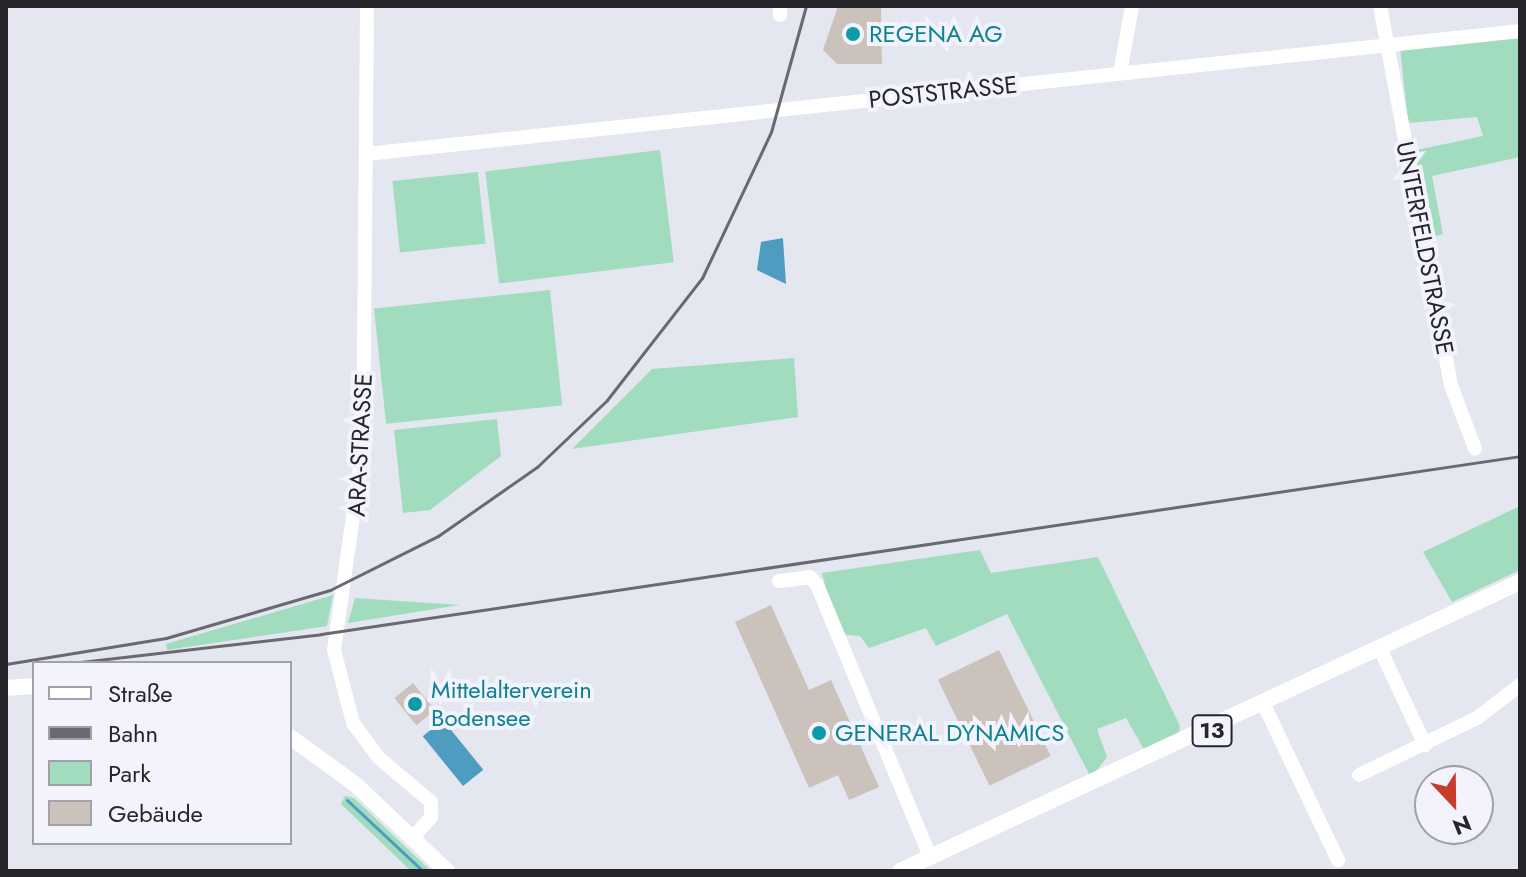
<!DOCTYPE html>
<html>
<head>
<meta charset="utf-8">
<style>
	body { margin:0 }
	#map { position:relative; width:1526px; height:877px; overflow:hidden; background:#e4e6f0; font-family:Jost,sans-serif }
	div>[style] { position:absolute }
	.green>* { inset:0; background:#a1dcbf; transform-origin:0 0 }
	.water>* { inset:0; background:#4e9dc0; transform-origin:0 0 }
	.stream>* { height:3px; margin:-1.5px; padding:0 1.5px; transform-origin:1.5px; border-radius:1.5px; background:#4e9dc0 }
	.building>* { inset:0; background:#ccc2bc; transform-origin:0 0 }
	.minor>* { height:14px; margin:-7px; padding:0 7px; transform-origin:7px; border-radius:7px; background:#fff }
	.major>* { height:16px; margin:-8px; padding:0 8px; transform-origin:8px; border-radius:8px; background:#fff }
	.rail>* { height:3px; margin:-1.5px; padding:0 1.5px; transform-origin:1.5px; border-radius:1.5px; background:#69696f }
	.dots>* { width:22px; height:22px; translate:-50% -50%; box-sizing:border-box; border:4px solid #f2f3fd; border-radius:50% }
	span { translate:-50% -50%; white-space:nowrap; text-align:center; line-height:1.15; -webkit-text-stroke:8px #f2f3fd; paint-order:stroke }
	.shield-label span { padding:2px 6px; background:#f2f3fd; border:2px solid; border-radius:6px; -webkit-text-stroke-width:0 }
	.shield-label { font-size:22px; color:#26262a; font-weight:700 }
	.culture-label { font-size:24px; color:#0d838f }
	.left { translate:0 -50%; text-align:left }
	.street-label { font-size:24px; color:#26262a }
	.frame { position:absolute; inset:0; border:8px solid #26262a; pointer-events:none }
	.legend { position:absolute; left:32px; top:661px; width:260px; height:184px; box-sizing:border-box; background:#f2f3fd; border:2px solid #a0a1a9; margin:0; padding:10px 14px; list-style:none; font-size:24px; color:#26262a }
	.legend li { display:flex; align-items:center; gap:16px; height:40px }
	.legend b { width:40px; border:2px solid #a0a1a9 }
	.north { position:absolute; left:1414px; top:765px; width:80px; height:80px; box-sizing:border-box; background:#f2f3fd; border:2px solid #a0a1a9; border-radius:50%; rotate:158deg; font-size:22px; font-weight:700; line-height:32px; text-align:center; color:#26262a }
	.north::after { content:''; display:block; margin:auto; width:28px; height:36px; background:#c93c2c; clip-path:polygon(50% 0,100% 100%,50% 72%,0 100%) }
</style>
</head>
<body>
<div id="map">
	<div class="green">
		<i style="clip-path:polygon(1520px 38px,1520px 157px,1432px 176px,1443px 234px,1432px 237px,1412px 151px,1483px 136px,1477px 117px,1408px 123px,1400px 48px)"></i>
		<i style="left:660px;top:150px;width:113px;height:176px;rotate:83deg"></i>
		<i style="left:478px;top:172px;width:72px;height:86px;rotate:84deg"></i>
		<i style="left:550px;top:290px;width:116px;height:177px;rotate:84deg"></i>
		<i style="clip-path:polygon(794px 358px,798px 417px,572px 449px,652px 369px)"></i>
		<i style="clip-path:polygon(497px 419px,501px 456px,430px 510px,403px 513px,394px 430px)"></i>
		<i style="clip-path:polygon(1520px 506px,1520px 570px,1452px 602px,1423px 552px)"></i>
		<i style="clip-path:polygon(980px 550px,991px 573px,1098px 557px,1180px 726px,1178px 738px,1146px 753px,1126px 718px,1097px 729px,1107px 757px,1091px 778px,1007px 614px,936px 646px,926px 628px,869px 648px,860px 636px,837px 634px,822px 573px)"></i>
		<i style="clip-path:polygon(333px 595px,327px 626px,167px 650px,166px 644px)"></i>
		<i style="clip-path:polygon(355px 598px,460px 605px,348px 623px)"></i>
		<i style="clip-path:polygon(345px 796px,354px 798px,431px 871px,411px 871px,341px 804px)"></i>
	</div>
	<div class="water">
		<i style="clip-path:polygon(783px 238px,783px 239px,786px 284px,757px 270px,761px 242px)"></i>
		<i style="left:443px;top:720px;width:64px;height:26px;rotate:51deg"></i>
	</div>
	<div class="stream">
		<i style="left:347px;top:800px;width:104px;rotate:43.1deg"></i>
	</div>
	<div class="building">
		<i style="clip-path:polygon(838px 6px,881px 6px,882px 64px,837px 64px,823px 50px)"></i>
		<i style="clip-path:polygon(771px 605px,809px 690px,831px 680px,879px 787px,849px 800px,838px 775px,809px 788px,735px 622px)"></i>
		<i style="left:999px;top:650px;width:118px;height:68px;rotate:64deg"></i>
		<i style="left:413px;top:683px;width:35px;height:24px;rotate:51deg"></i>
	</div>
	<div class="minor">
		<i style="left:367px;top:6px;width:440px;rotate:90.5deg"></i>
		<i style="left:363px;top:446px;width:206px;rotate:98.1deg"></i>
		<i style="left:334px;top:650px;width:75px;rotate:75.4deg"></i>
		<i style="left:353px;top:723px;width:44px;rotate:53.4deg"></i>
		<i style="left:379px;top:758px;width:68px;rotate:40.2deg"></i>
		<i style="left:431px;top:802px;width:15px;rotate:90deg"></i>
		<i style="left:431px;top:817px;width:28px;rotate:131deg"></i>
		<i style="left:780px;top:6px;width:9px;rotate:90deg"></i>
		<i style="left:1380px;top:6px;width:386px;rotate:79.4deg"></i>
		<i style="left:1451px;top:385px;width:68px;rotate:69.4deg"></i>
		<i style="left:1120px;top:73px;width:68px;rotate:-79.8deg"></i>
		<i style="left:366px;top:154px;width:1161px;rotate:-6.08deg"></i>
		<i style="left:779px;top:581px;width:31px;rotate:-7deg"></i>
		<i style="left:810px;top:577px;width:11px;rotate:49deg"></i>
		<i style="left:817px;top:585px;width:294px;rotate:67.4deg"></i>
		<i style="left:1381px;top:651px;width:104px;rotate:64.9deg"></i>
		<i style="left:1265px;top:707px;width:170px;rotate:64.5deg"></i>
		<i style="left:1359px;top:775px;width:131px;rotate:-25.8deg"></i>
		<i style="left:1477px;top:718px;width:54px;rotate:-37.5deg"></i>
	</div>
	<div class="major">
		<i style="left:6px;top:688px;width:28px;rotate:-4deg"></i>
		<i style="left:290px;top:737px;width:80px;rotate:35.9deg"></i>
		<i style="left:355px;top:784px;width:127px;rotate:43.4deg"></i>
		<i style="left:900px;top:871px;width:684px;rotate:-24.99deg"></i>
	</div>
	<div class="rail">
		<i style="left:72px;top:663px;width:251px;rotate:-6.6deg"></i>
		<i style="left:321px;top:634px;width:1212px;rotate:-8.44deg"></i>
		<i style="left:6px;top:664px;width:162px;rotate:-9.2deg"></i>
		<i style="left:166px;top:638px;width:171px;rotate:-16.3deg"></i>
		<i style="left:330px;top:590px;width:121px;rotate:-26.6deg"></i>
		<i style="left:438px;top:536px;width:121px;rotate:-34.9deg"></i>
		<i style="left:537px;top:467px;width:97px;rotate:-43.7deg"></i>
		<i style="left:607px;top:400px;width:155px;rotate:-52.1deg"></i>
		<i style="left:702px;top:278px;width:161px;rotate:-64.7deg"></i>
		<i style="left:771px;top:132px;width:131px;rotate:-74.5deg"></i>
	</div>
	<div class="dots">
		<i style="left:853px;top:34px;background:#0f9aa8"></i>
		<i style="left:415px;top:704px;background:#0f9aa8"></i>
		<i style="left:819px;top:733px;background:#0f9aa8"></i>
	</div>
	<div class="shield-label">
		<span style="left:1212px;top:731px">13</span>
	</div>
	<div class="culture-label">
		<span class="left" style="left:869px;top:34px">REGENA AG</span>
		<span class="left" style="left:431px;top:704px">Mittelalterverein<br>Bodensee</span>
		<span class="left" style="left:835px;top:733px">GENERAL DYNAMICS</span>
	</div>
	<div class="street-label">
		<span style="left:943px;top:92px;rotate:-6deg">POSTSTRASSE</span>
		<span style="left:1425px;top:248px;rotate:79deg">UNTERFELDSTRASSE</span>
		<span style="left:360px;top:445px;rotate:-87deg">ARA-STRASSE</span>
	</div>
	<div class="frame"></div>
	<ul class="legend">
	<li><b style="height:10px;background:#fff"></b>Straße</li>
	<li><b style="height:10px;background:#69696f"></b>Bahn</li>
	<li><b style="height:22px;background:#a1dcbf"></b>Park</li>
	<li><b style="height:22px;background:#ccc2bc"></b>Gebäude</li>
	</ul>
	<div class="north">N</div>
</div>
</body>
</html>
